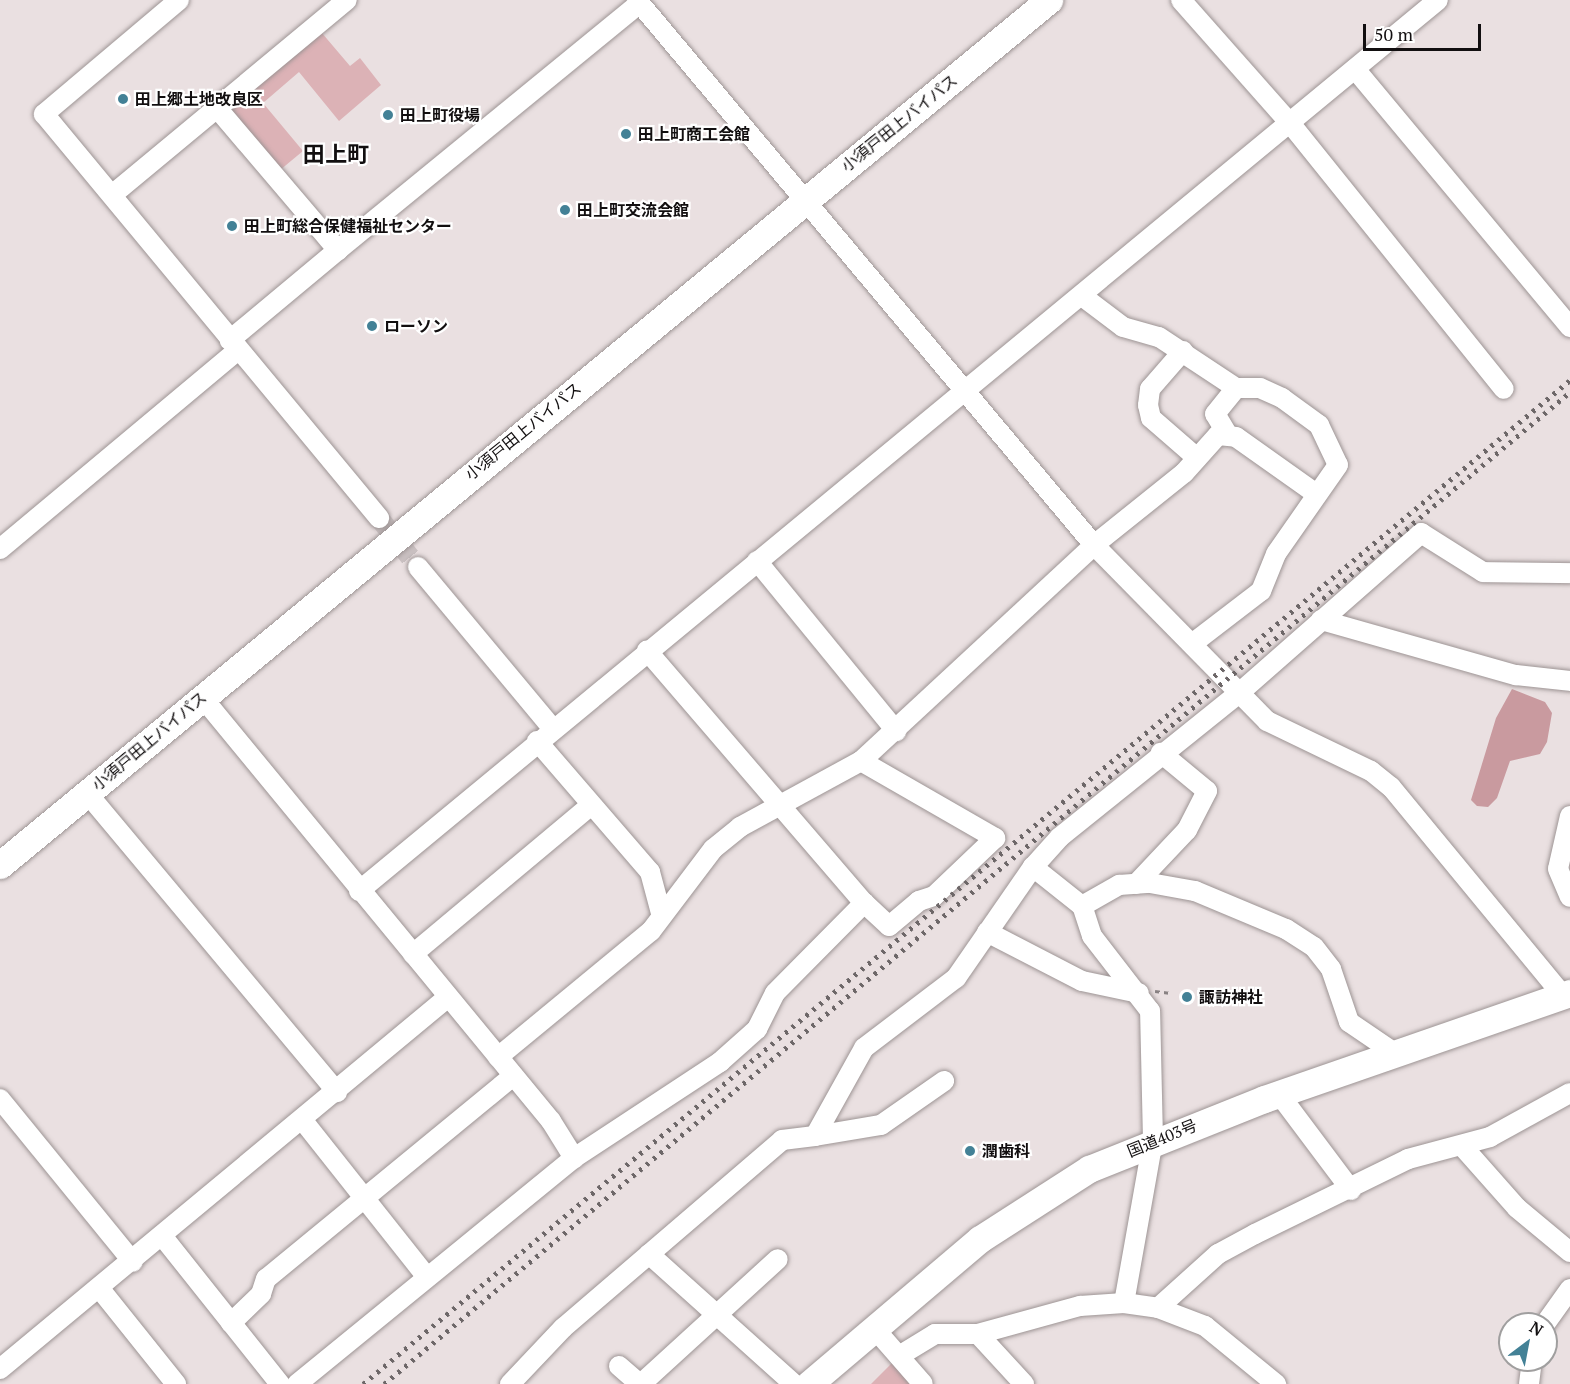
<!DOCTYPE html>
<html>
<head>
<meta charset="utf-8">
<style>
	body { margin:0 }
	#map { position:relative; width:1570px; height:1384px; overflow:hidden; background:#eae0e1; font-family:"PT Serif","Noto Sans JP",serif }
	div>[style] { position:absolute }
	.green>* { inset:0; background:#dcb2b6 }
	.forest>* { inset:0; background:#c99a9f }
	.minor-tunnel>* { height:20px; margin-top:-10px; transform-origin:0; background:repeating-linear-gradient(90deg,#cac1c2 0 20px,transparent 0 30px) }
	.path>* { height:3px; margin-top:-1.5px; transform-origin:0; background:repeating-linear-gradient(90deg,#898283 0 4.5px,transparent 0 9px) }
	.roads { filter:drop-shadow(0 0 2px #9d9494) drop-shadow(0 0 2px #9d9494) }
	.minor>* { height:20px; margin:-10px; padding:0 10px; transform-origin:10px; border-radius:10px; background:#fff }
	.highway>* { height:27px; margin:-13.5px; padding:0 13.5px; transform-origin:13.5px; border-radius:13.5px; background:#fff }
	.rail>* { height:4.5px; margin-top:-2.25px; transform-origin:0; background:repeating-linear-gradient(90deg,#6d6768 0 3px,transparent 0 9px) }
	.dots>* { width:16px; height:16px; translate:-50% -50%; box-sizing:border-box; border:3px solid #fff; border-radius:50% }
	span { translate:-50% -50%; white-space:nowrap; text-align:center; line-height:1.15; -webkit-text-stroke:4.5px #fff; paint-order:stroke }
	.poi-label { font-size:16px; color:#120f10; font-weight:700 }
	.left { translate:0 -50%; text-align:left }
	.street-label { font-size:16px; color:#120f10 }
	.district-label { font-size:22px; color:#120f10; font-weight:700 }
	.north { position:absolute; left:1498px; top:1312px; width:60px; height:60px; box-sizing:border-box; background:#fff; border:2px solid #a09f9f; border-radius:50%; rotate:32deg; font-size:16px; font-weight:700; line-height:24px; text-align:center; color:#120f10 }
	.north::after { content:''; display:block; margin:auto; width:21px; height:27px; background:#438196; clip-path:polygon(50% 0,100% 100%,50% 72%,0 100%) }
	.scale { position:absolute; left:1363px; top:24px; width:118px; height:27px; box-sizing:border-box; border:3px solid #120f10; border-top:0; padding-left:8px; font-size:18px; line-height:21px; white-space:nowrap; color:#120f10; -webkit-text-stroke:4px #fff; paint-order:stroke }
</style>
</head>
<body>
<div id="map">
	<div class="green">
		<i style="clip-path:polygon(316px 26px,350px 66px,360px 58px,381px 85px,339px 121px,299px 72px,263px 103px,303px 151px,274px 175px,217px 108px)"></i>
		<i style="clip-path:polygon(899px 1356px,923px 1384px,871px 1384px)"></i>
	</div>
	<div class="forest">
		<i style="clip-path:polygon(1512px 689px,1545px 702px,1552px 713px,1547px 742px,1540px 754px,1510px 761px,1497px 798px,1488px 807px,1477px 806px,1471px 800px,1496px 718px)"></i>
	</div>
	<div class="minor-tunnel">
		<i style="left:379px;top:518px;width:63px;rotate:51.5deg"></i>
	</div>
	<div class="path">
		<i style="left:1155px;top:991px;width:16px;rotate:7deg"></i>
	</div>
	<div class="roads">
		<div class="minor">
			<i style="left:179px;top:0;width:177px;rotate:139.8deg"></i>
			<i style="left:44px;top:114px;width:525px;rotate:50.33deg"></i>
			<i style="left:637px;top:0;width:711px;rotate:50.02deg"></i>
			<i style="left:1094px;top:545px;width:247px;rotate:45.5deg"></i>
			<i style="left:1267px;top:721px;width:115px;rotate:25.7deg"></i>
			<i style="left:1371px;top:771px;width:26px;rotate:39deg"></i>
			<i style="left:1391px;top:787px;width:271px;rotate:50.5deg"></i>
			<i style="left:1181px;top:0;width:164px;rotate:48.5deg"></i>
			<i style="left:1290px;top:123px;width:341px;rotate:51.2deg"></i>
			<i style="left:1355px;top:69px;width:336px;rotate:50.2deg"></i>
			<i style="left:217px;top:108px;width:187px;rotate:49.6deg"></i>
			<i style="left:338px;top:250px;width:141px;rotate:140.2deg"></i>
			<i style="left:112px;top:195px;width:305px;rotate:-39.7deg"></i>
			<i style="left:338px;top:250px;width:390px;rotate:-39.3deg"></i>
			<i style="left:1082px;top:296px;width:51px;rotate:37.1deg"></i>
			<i style="left:1123px;top:327px;width:37px;rotate:16deg"></i>
			<i style="left:1159px;top:337px;width:92px;rotate:33.5deg"></i>
			<i style="left:1236px;top:388px;width:24px"></i>
			<i style="left:1260px;top:388px;width:24px;rotate:24deg"></i>
			<i style="left:1282px;top:398px;width:46px;rotate:36.1deg"></i>
			<i style="left:1319px;top:425px;width:44px;rotate:64.6deg"></i>
			<i style="left:1338px;top:465px;width:108px;rotate:124.9deg"></i>
			<i style="left:1276px;top:554px;width:40px;rotate:112deg"></i>
			<i style="left:1261px;top:591px;width:87px;rotate:142.5deg"></i>
			<i style="left:1183px;top:351px;width:50px;rotate:131deg"></i>
			<i style="left:1150px;top:389px;width:16px;rotate:97deg"></i>
			<i style="left:1148px;top:405px;width:13px;rotate:77deg"></i>
			<i style="left:1151px;top:418px;width:61px;rotate:41deg"></i>
			<i style="left:1226px;top:432px;width:21px;rotate:-121deg"></i>
			<i style="left:1215px;top:414px;width:33px;rotate:-51deg"></i>
			<i style="left:0;top:549px;width:310px;rotate:-39.9deg"></i>
			<i style="left:757px;top:561px;width:220px;rotate:50.7deg"></i>
			<i style="left:418px;top:567px;width:209px;rotate:50.2deg"></i>
			<i style="left:1321px;top:620px;width:203px;rotate:15.8deg"></i>
			<i style="left:1516px;top:675px;width:54px;rotate:6.3deg"></i>
			<i style="left:202px;top:697px;width:549px;rotate:50.54deg"></i>
			<i style="left:551px;top:1121px;width:44px;rotate:58.1deg"></i>
			<i style="left:537px;top:741px;width:173px;rotate:49.2deg"></i>
			<i style="left:650px;top:872px;width:42px;rotate:75deg"></i>
			<i style="left:861px;top:761px;width:155px;rotate:29.9deg"></i>
			<i style="left:995px;top:838px;width:84px;rotate:136.4deg"></i>
			<i style="left:934px;top:896px;width:16px;rotate:162deg"></i>
			<i style="left:919px;top:901px;width:39px;rotate:140deg"></i>
			<i style="left:889px;top:926px;width:34px;rotate:-137deg"></i>
			<i style="left:87px;top:793px;width:390px;rotate:50.1deg"></i>
			<i style="left:1570px;top:816px;width:54px;rotate:102.8deg"></i>
			<i style="left:1558px;top:869px;width:30px;rotate:67deg"></i>
			<i style="left:1136px;top:884px;width:74px;rotate:-46.6deg"></i>
			<i style="left:1187px;top:830px;width:44px;rotate:-62.9deg"></i>
			<i style="left:1207px;top:791px;width:60px;rotate:-140.4deg"></i>
			<i style="left:359px;top:891px;width:1399px;rotate:-39.55deg"></i>
			<i style="left:1082px;top:906px;width:43px;rotate:-29.6deg"></i>
			<i style="left:1119px;top:885px;width:31px;rotate:-4deg"></i>
			<i style="left:1150px;top:883px;width:46px;rotate:10.1deg"></i>
			<i style="left:1195px;top:891px;width:99px;rotate:22.7deg"></i>
			<i style="left:1286px;top:929px;width:33px;rotate:33deg"></i>
			<i style="left:1314px;top:947px;width:28px;rotate:52deg"></i>
			<i style="left:1331px;top:969px;width:56px;rotate:71.2deg"></i>
			<i style="left:1349px;top:1022px;width:60px;rotate:34.2deg"></i>
			<i style="left:987px;top:932px;width:107px;rotate:27.3deg"></i>
			<i style="left:1082px;top:981px;width:58px;rotate:11.9deg"></i>
			<i style="left:413px;top:954px;width:232px;rotate:-39.9deg"></i>
			<i style="left:498px;top:1057px;width:198px;rotate:-39.5deg"></i>
			<i style="left:651px;top:931px;width:103px;rotate:-52.9deg"></i>
			<i style="left:713px;top:849px;width:35px;rotate:-39deg"></i>
			<i style="left:740px;top:827px;width:138px;rotate:-28.6deg"></i>
			<i style="left:861px;top:761px;width:318px;rotate:-42.8deg"></i>
			<i style="left:1094px;top:545px;width:115px;rotate:-38.7deg"></i>
			<i style="left:1184px;top:473px;width:51px;rotate:-48.2deg"></i>
			<i style="left:1218px;top:435px;width:18px;rotate:6deg"></i>
			<i style="left:1236px;top:437px;width:97px;rotate:35.3deg"></i>
			<i style="left:1279px;top:1094px;width:120px;rotate:53.1deg"></i>
			<i style="left:0;top:1099px;width:210px;rotate:50.8deg"></i>
			<i style="left:304px;top:1122px;width:198px;rotate:51.6deg"></i>
			<i style="left:815px;top:1136px;width:67px;rotate:-9.5deg"></i>
			<i style="left:881px;top:1125px;width:77px;rotate:-34.9deg"></i>
			<i style="left:1463px;top:1147px;width:81px;rotate:48.5deg"></i>
			<i style="left:1517px;top:1208px;width:69px;rotate:39.7deg"></i>
			<i style="left:163px;top:1237px;width:188px;rotate:51.5deg"></i>
			<i style="left:649px;top:1254px;width:195px;rotate:41.9deg"></i>
			<i style="left:100px;top:1289px;width:122px;rotate:51.3deg"></i>
			<i style="left:1124px;top:1303px;width:166px;rotate:-79.9deg"></i>
			<i style="left:1153px;top:1140px;width:129px;rotate:-91.3deg"></i>
			<i style="left:1150px;top:1011px;width:95px;rotate:-127.7deg"></i>
			<i style="left:1092px;top:936px;width:32px;rotate:-108deg"></i>
			<i style="left:1082px;top:906px;width:63px;rotate:-141.5deg"></i>
			<i style="left:1033px;top:867px;width:40px;rotate:-48deg"></i>
			<i style="left:1060px;top:837px;width:228px;rotate:-38.8deg"></i>
			<i style="left:1238px;top:694px;width:244px;rotate:-41.3deg"></i>
			<i style="left:1421px;top:533px;width:73px;rotate:32.2deg"></i>
			<i style="left:1483px;top:572px;width:87px;rotate:0.7deg"></i>
			<i style="left:1158px;top:1308px;width:81px;rotate:-42deg"></i>
			<i style="left:1218px;top:1254px;width:42px;rotate:-28.4deg"></i>
			<i style="left:1255px;top:1234px;width:170px;rotate:-26.1deg"></i>
			<i style="left:1408px;top:1159px;width:85px;rotate:-15deg"></i>
			<i style="left:1490px;top:1137px;width:91px;rotate:-28.8deg"></i>
			<i style="left:231px;top:1323px;width:42px;rotate:-44deg"></i>
			<i style="left:261px;top:1294px;width:16px;rotate:-72deg"></i>
			<i style="left:266px;top:1279px;width:320px;rotate:-39.4deg"></i>
			<i style="left:1545px;top:1324px;width:43px;rotate:-54.5deg"></i>
			<i style="left:874px;top:1328px;width:74px;rotate:48.8deg"></i>
			<i style="left:978px;top:1334px;width:68px;rotate:47.4deg"></i>
			<i style="left:899px;top:1356px;width:42px;rotate:-31.4deg"></i>
			<i style="left:935px;top:1334px;width:43px"></i>
			<i style="left:978px;top:1334px;width:106px;rotate:-15.4deg"></i>
			<i style="left:1080px;top:1306px;width:44px;rotate:-3.9deg"></i>
			<i style="left:1124px;top:1303px;width:34px;rotate:8deg"></i>
			<i style="left:1158px;top:1308px;width:50px;rotate:21deg"></i>
			<i style="left:1205px;top:1326px;width:92px;rotate:39.2deg"></i>
			<i style="left:619px;top:1366px;width:28px;rotate:41deg"></i>
			<i style="left:0;top:1369px;width:582px;rotate:-39.7deg"></i>
			<i style="left:297px;top:1384px;width:357px;rotate:-39.2deg"></i>
			<i style="left:574px;top:1158px;width:175px;rotate:-33.3deg"></i>
			<i style="left:720px;top:1062px;width:50px;rotate:-41.7deg"></i>
			<i style="left:757px;top:1029px;width:40px;rotate:-63.4deg"></i>
			<i style="left:775px;top:993px;width:127px;rotate:-45.3deg"></i>
			<i style="left:864px;top:903px;width:333px;rotate:-130.7deg"></i>
			<i style="left:510px;top:1384px;width:77px;rotate:-46.6deg"></i>
			<i style="left:563px;top:1328px;width:289px;rotate:-40.6deg"></i>
			<i style="left:782px;top:1140px;width:33px;rotate:-7deg"></i>
			<i style="left:815px;top:1136px;width:101px;rotate:-60.9deg"></i>
			<i style="left:864px;top:1048px;width:116px;rotate:-37.3deg"></i>
			<i style="left:956px;top:978px;width:135px;rotate:-55.3deg"></i>
			<i style="left:641px;top:1384px;width:185px;rotate:-42.4deg"></i>
			<i style="left:1529px;top:1384px;width:24px;rotate:-83deg"></i>
		</div>
		<div class="highway">
			<i style="left:0;top:865px;width:1360px;rotate:-39.51deg"></i>
			<i style="left:809px;top:1384px;width:224px;rotate:-40.3deg"></i>
			<i style="left:980px;top:1239px;width:130px;rotate:-32.7deg"></i>
			<i style="left:1089px;top:1169px;width:188px;rotate:-21.8deg"></i>
			<i style="left:1264px;top:1099px;width:324px;rotate:-19.1deg"></i>
		</div>
	</div>
	<div class="rail">
		<i style="left:363px;top:1384px;width:1570px;rotate:-39.75deg"></i>
		<i style="left:384px;top:1384px;width:1546px;rotate:-39.91deg"></i>
	</div>
	<div class="dots">
		<i style="left:123px;top:99px;background:#438196"></i>
		<i style="left:388px;top:115px;background:#438196"></i>
		<i style="left:626px;top:134px;background:#438196"></i>
		<i style="left:565px;top:210px;background:#438196"></i>
		<i style="left:232px;top:226px;background:#438196"></i>
		<i style="left:372px;top:326px;background:#438196"></i>
		<i style="left:1187px;top:997px;background:#438196"></i>
		<i style="left:970px;top:1151px;background:#438196"></i>
	</div>
	<div class="poi-label">
		<span class="left" style="left:135px;top:99px">田上郷土地改良区</span>
		<span class="left" style="left:400px;top:115px">田上町役場</span>
		<span class="left" style="left:638px;top:134px">田上町商工会館</span>
		<span class="left" style="left:577px;top:210px">田上町交流会館</span>
		<span class="left" style="left:244px;top:226px">田上町総合保健福祉センター</span>
		<span class="left" style="left:384px;top:326px">ローソン</span>
		<span class="left" style="left:1199px;top:997px">諏訪神社</span>
		<span class="left" style="left:982px;top:1151px">潤歯科</span>
	</div>
	<div class="street-label">
		<span style="left:899px;top:123px;rotate:-39deg">小須戸田上バイパス</span>
		<span style="left:523px;top:431px;rotate:-39deg">小須戸田上バイパス</span>
		<span style="left:149px;top:741px;rotate:-40deg">小須戸田上バイパス</span>
		<span style="left:1162px;top:1138px;rotate:-22deg">国道403号</span>
	</div>
	<div class="district-label">
		<span style="left:336px;top:154px">田上町</span>
	</div>
	<div class="north">N</div>
	<div class="scale">50 m</div>
</div>
</body>
</html>
